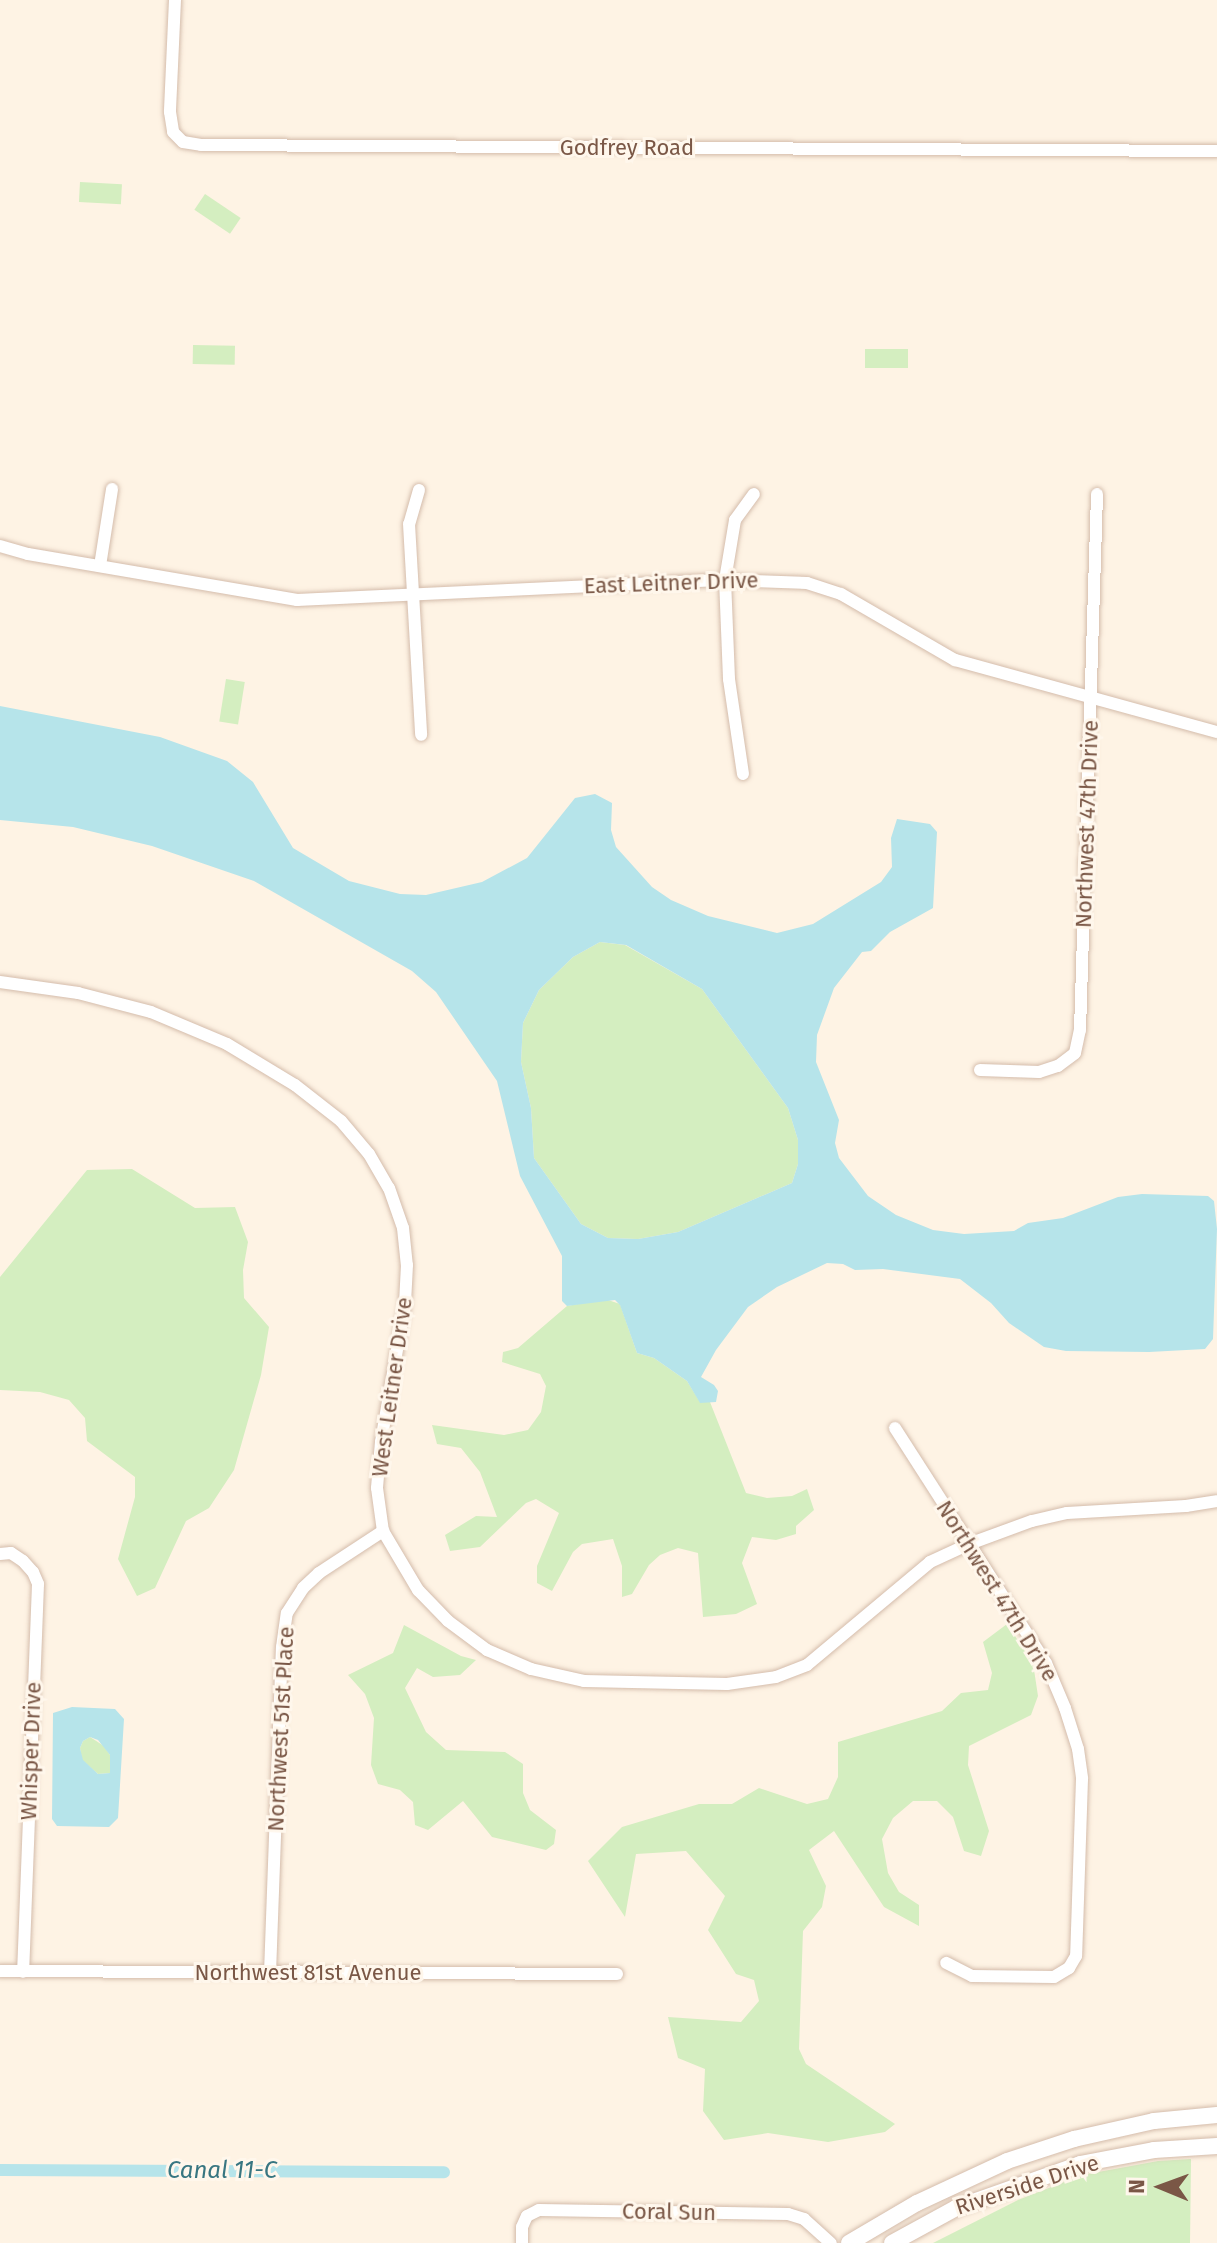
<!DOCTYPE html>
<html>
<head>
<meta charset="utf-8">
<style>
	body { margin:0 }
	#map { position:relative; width:1217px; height:2243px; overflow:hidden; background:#fef3e4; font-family:"Fira Sans",sans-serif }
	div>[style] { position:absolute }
	.green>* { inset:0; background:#d4eec0; transform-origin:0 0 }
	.water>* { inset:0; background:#b6e4ea }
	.canal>* { height:12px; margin:-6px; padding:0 6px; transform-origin:6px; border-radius:6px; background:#b6e4ea }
	.roads { filter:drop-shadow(0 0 2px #d4bcab) drop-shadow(0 0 2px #d4bcab) }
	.minor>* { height:12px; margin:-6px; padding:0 6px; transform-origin:6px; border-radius:6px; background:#fff }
	.tertiary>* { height:16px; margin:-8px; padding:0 8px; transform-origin:8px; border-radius:8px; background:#fff }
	span { translate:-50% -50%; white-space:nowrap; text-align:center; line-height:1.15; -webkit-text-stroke:6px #fff7ec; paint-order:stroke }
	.street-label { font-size:22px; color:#7a5746 }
	.water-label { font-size:24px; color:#387681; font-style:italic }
	.north { position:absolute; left:1121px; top:2147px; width:80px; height:80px; -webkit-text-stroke:6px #fff7ec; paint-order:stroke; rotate:271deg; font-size:22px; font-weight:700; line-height:32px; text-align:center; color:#7a5746 }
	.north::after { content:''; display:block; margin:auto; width:28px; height:36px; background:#7a5746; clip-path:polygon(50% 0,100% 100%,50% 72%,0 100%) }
</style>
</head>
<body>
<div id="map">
	<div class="green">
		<i style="left:80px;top:182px;width:42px;height:20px;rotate:3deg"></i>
		<i style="left:205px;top:194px;width:43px;height:19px;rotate:34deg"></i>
		<i style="left:193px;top:345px;width:42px;height:19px;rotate:1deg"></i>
		<i style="left:865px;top:349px;width:43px;height:19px"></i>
		<i style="left:226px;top:679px;width:19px;height:43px;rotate:9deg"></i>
		<i style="clip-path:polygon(600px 942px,625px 945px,702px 989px,788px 1108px,798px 1140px,798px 1164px,792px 1183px,678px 1232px,638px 1239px,608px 1238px,581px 1224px,534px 1158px,531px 1108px,521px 1062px,523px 1023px,539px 990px,573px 957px)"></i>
		<i style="clip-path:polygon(132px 1169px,195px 1208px,235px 1207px,248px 1242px,243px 1270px,244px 1298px,269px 1327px,261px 1375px,234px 1470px,209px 1508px,186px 1521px,155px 1588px,137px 1596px,118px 1559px,135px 1497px,135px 1477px,87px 1441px,85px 1418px,69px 1400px,40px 1392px,0 1390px,0 1277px,87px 1170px)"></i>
		<i style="clip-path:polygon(605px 1299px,620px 1304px,637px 1353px,654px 1358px,687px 1381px,700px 1402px,710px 1402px,746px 1493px,767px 1498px,792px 1496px,807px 1489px,814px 1510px,796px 1526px,796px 1534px,776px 1540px,752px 1537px,742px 1563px,757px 1604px,736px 1614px,703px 1617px,698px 1553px,678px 1548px,660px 1555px,649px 1565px,632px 1594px,622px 1597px,622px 1566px,613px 1539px,582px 1544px,573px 1552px,552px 1591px,537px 1583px,537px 1566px,559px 1513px,536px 1499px,526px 1503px,480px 1547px,450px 1551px,445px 1535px,476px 1516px,497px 1517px,480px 1472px,461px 1448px,437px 1444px,432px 1425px,504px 1435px,528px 1430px,541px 1412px,546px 1386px,540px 1374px,502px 1362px,503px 1352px,518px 1348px,567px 1306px)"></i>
		<i style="clip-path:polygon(1007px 1624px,1033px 1663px,1038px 1696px,1031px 1715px,969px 1746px,968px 1765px,989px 1831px,981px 1856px,964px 1851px,953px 1817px,937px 1801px,913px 1801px,893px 1818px,882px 1839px,888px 1873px,899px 1892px,919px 1905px,919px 1926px,884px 1907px,834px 1831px,809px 1850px,826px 1886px,822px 1907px,803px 1931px,799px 2049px,806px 2064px,895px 2124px,885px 2132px,828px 2142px,768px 2133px,724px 2140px,703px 2111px,705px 2069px,678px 2058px,668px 2017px,741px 2022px,759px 2001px,754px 1980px,736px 1974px,708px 1930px,725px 1896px,686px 1851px,636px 1854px,625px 1917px,588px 1861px,622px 1827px,699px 1804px,732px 1804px,759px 1788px,807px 1804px,828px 1799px,838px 1777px,838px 1742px,942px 1711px,961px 1693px,988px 1690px,992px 1673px,983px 1642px)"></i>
		<i style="clip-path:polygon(404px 1625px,461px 1656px,476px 1660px,460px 1675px,433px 1677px,417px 1668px,405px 1688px,426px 1732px,446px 1750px,505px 1752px,523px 1764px,523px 1793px,530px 1810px,556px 1830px,554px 1844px,546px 1850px,492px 1837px,463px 1801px,428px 1830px,415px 1825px,413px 1802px,400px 1790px,378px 1784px,371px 1765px,374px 1718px,365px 1694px,348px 1675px,393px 1653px)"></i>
		<i style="clip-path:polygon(90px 1737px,104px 1746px,110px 1755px,110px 1773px,98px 1774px,82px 1760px,80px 1748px,83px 1741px)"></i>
		<i style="clip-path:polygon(1191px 2159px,1190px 2243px,933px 2243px,1018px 2200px,1082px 2175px,1158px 2161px)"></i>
	</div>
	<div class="water">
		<i style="clip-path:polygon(evenodd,0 706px,160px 737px,227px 761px,253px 782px,293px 848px,349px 881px,400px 894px,426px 895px,482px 882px,527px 858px,575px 798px,595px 794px,612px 803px,611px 830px,616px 847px,652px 887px,671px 900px,708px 916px,777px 933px,813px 924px,881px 882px,892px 867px,891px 838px,897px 819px,930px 824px,937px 832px,933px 908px,890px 932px,871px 951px,862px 952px,834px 988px,817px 1035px,816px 1062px,839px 1120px,835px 1143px,839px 1158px,868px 1196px,896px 1215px,933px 1230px,964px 1234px,1014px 1231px,1028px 1223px,1063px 1218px,1118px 1197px,1142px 1194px,1208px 1196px,1214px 1201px,1217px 1229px,1213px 1339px,1205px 1349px,1149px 1352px,1066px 1351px,1044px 1347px,1009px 1323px,991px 1303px,960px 1279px,883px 1269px,855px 1270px,843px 1264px,827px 1263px,777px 1287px,748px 1307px,716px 1350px,701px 1377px,714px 1385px,718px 1391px,716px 1402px,700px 1403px,687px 1381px,654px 1358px,637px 1353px,620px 1305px,615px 1300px,567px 1306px,562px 1301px,562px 1256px,520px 1176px,497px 1081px,436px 992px,412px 971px,254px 881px,152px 846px,73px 827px,0 820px,0 706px,600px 942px,626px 945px,702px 989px,788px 1108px,798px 1140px,798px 1164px,792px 1183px,678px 1232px,638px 1239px,608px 1238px,581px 1224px,534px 1158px,531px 1108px,521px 1062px,523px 1023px,539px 990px,573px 957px,600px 942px)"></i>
		<i style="clip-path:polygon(evenodd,72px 1707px,115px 1709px,124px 1719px,118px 1818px,109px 1827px,57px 1826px,52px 1819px,53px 1713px,72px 1707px,90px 1737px,98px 1740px,110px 1755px,110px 1773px,98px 1774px,83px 1760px,80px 1748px,83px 1741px,90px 1737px)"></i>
	</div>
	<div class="canal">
		<i style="left:0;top:2170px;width:444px;rotate:0.3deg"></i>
	</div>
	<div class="roads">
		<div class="minor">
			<i style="left:175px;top:0;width:112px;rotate:92.6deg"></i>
			<i style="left:170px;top:112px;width:20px;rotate:81deg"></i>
			<i style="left:173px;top:132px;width:14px;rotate:45deg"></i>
			<i style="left:183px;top:142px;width:18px;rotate:9deg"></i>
			<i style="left:201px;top:145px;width:1016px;rotate:0.34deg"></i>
			<i style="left:419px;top:490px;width:35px;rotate:106deg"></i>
			<i style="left:409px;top:524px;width:211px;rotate:86.7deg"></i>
			<i style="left:0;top:546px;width:29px;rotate:16deg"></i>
			<i style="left:28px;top:554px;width:273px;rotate:9.7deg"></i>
			<i style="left:297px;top:600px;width:428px;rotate:-2.7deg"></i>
			<i style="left:725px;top:580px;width:82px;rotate:2.1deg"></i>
			<i style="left:807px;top:583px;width:36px;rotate:18deg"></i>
			<i style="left:841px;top:594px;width:132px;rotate:30.1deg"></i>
			<i style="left:955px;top:660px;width:272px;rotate:15.4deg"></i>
			<i style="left:100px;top:566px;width:78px;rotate:-81.1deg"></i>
			<i style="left:743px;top:774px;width:96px;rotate:-98.4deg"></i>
			<i style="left:729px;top:679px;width:99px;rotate:-92.3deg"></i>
			<i style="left:725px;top:580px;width:61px;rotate:-80.5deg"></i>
			<i style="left:735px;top:520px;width:32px;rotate:-54deg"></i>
			<i style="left:0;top:982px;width:79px;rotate:8deg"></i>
			<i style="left:78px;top:993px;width:75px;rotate:14.6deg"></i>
			<i style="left:151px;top:1012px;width:82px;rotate:22.8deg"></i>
			<i style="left:227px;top:1044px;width:79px;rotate:31.1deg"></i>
			<i style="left:295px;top:1085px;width:58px;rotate:38deg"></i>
			<i style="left:341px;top:1121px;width:43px;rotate:49.7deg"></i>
			<i style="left:369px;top:1154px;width:39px;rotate:60deg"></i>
			<i style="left:389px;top:1188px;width:42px;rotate:70.7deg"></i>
			<i style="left:403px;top:1228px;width:37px;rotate:84deg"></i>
			<i style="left:407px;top:1265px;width:39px;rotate:93deg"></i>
			<i style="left:405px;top:1304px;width:140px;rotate:99.9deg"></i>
			<i style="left:381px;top:1442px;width:46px;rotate:95deg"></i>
			<i style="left:377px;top:1488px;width:43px;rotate:82.1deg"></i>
			<i style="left:383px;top:1531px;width:69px;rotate:59.3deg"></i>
			<i style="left:418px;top:1590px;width:43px;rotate:45.9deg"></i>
			<i style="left:448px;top:1621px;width:49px;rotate:36.6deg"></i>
			<i style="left:487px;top:1650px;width:48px;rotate:23.4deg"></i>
			<i style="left:531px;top:1669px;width:54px;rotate:12.8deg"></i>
			<i style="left:584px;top:1681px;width:143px;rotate:1.2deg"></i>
			<i style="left:727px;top:1684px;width:49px;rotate:-8.1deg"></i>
			<i style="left:776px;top:1677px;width:33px;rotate:-21deg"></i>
			<i style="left:807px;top:1665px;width:160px;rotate:-39.9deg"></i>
			<i style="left:930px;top:1562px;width:43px;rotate:-24.8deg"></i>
			<i style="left:969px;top:1544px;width:67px;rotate:-20.1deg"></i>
			<i style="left:1032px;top:1521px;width:36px;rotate:-13deg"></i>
			<i style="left:1067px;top:1513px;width:119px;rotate:-3.4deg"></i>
			<i style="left:1186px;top:1506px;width:31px;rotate:-9deg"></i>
			<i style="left:980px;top:1070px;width:59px;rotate:1.9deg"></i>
			<i style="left:1039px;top:1072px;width:20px;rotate:-18deg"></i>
			<i style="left:1058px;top:1066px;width:21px;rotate:-37deg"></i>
			<i style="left:1075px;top:1053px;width:24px;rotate:-78deg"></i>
			<i style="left:1080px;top:1030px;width:536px;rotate:-88.18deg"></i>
			<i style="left:895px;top:1428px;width:279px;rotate:57.3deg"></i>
			<i style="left:1046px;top:1663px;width:49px;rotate:67.1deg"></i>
			<i style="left:1065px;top:1708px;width:43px;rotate:72.4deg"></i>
			<i style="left:1078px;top:1749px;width:30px;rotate:82deg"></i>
			<i style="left:1082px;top:1779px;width:177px;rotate:91.9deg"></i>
			<i style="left:1076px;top:1956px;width:14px;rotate:120deg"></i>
			<i style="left:1069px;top:1968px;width:17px;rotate:149deg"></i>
			<i style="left:1054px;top:1977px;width:82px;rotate:-179.3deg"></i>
			<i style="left:972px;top:1976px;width:29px;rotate:-153deg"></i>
			<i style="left:0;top:1554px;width:11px;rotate:-5deg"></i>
			<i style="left:11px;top:1553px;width:14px;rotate:34deg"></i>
			<i style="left:23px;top:1561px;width:15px;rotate:48deg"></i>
			<i style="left:33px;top:1572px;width:13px;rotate:67deg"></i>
			<i style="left:38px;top:1584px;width:388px;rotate:92.2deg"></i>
			<i style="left:0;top:1971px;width:617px;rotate:0.28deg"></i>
			<i style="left:270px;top:1973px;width:326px;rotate:-87.9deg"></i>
			<i style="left:282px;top:1647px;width:34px;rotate:-82deg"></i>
			<i style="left:287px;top:1613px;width:30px;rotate:-57deg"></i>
			<i style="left:303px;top:1588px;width:22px;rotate:-43deg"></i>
			<i style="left:319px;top:1573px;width:77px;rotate:-33.3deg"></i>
			<i style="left:522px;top:2243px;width:16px;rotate:-90deg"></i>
			<i style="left:522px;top:2227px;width:12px;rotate:-66deg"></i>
			<i style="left:527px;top:2216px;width:13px;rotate:-27deg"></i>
			<i style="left:539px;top:2210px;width:249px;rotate:0.9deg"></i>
			<i style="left:788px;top:2214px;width:17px;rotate:17deg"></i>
			<i style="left:804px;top:2219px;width:36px;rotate:42deg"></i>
		</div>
		<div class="tertiary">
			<i style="left:849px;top:2243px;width:79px;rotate:-30.5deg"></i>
			<i style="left:917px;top:2203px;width:99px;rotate:-25deg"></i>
			<i style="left:1007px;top:2161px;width:71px;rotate:-18.2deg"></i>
			<i style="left:1074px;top:2139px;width:82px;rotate:-12.7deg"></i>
			<i style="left:1154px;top:2121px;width:63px;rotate:-5.4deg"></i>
			<i style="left:892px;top:2243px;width:73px;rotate:-28.7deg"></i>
			<i style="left:956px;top:2208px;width:132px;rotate:-19.5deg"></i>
			<i style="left:1080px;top:2164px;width:75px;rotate:-10.7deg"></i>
			<i style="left:1154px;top:2150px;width:63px;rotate:-3.6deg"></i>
		</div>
	</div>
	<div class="street-label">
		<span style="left:627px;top:148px">Godfrey Road</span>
		<span style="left:671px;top:583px;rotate:-2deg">East Leitner Drive</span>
		<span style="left:1087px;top:824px;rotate:-88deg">Northwest 47th Drive</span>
		<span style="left:392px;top:1387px;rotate:-82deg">West Leitner Drive</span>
		<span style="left:997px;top:1591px;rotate:58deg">Northwest 47th Drive</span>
		<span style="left:281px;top:1729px;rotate:-87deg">Northwest 51st Place</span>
		<span style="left:31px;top:1751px;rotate:-88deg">Whisper Drive</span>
		<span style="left:308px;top:1973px">Northwest 81st Avenue</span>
		<span style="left:1027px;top:2185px;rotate:-18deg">Riverside Drive</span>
		<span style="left:669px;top:2212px;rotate:1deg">Coral Sun</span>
	</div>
	<div class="water-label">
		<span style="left:222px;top:2171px">Canal 11-C</span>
	</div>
	<div class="north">N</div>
</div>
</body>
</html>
